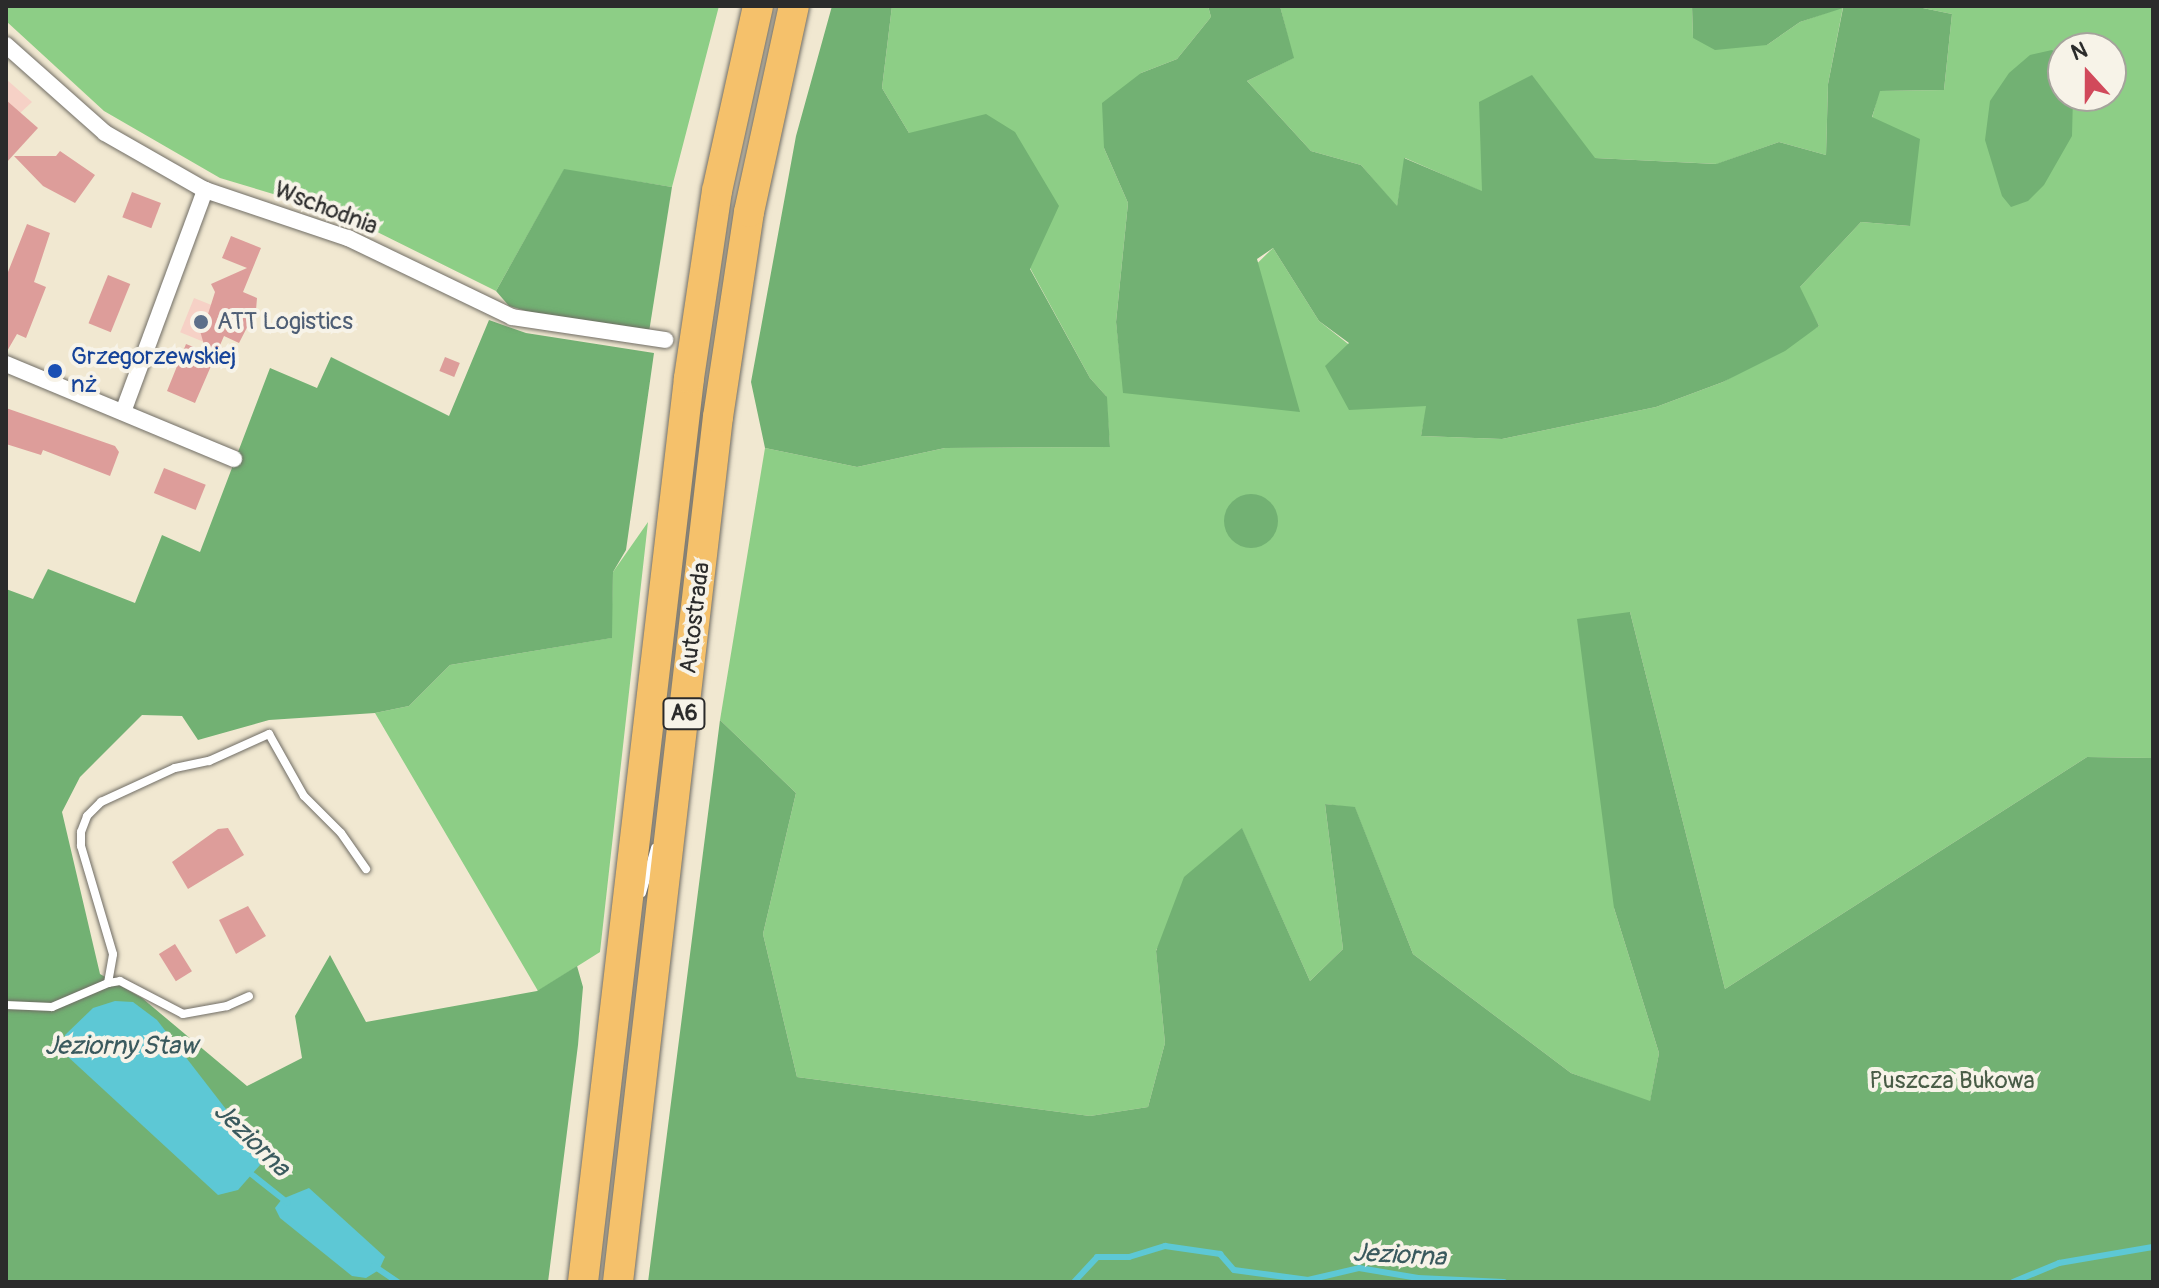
<!DOCTYPE html>
<html>
<head>
<meta charset="utf-8">
<style>
	body { margin:0 }
	#map { position:relative; width:2159px; height:1288px; overflow:hidden; background:#f1e8d1; font-family:Pangolin,sans-serif }
	div>[style] { position:absolute }
	.built>* { inset:0; background:#f6d1c6; transform-origin:0 0 }
	.green>* { inset:0; background:#8dce86 }
	.forest>* { inset:0; background:#72b173 }
	.round { border-radius:50% }
	.water>* { inset:0; background:#5dc8d5 }
	.stream>* { height:6px; margin:-3px; padding:0 3px; transform-origin:3px; border-radius:3px; background:#5dc8d5 }
	.building>* { inset:0; background:#dd9d9a; transform-origin:0 0 }
	.roads { filter:drop-shadow(0 0 2px #706d65) drop-shadow(0 0 2px #706d65) }
	.service>* { height:8px; margin:-4px; padding:0 4px; transform-origin:4px; border-radius:4px; background:#fff }
	.minor>* { height:16px; margin:-8px; padding:0 8px; transform-origin:8px; border-radius:8px; background:#fff }
	.motorway>* { height:30px; margin:-15px; padding:0 15px; transform-origin:15px; border-radius:15px; background:#f5c16b }
	.dots>* { width:22px; height:22px; translate:-50% -50%; box-sizing:border-box; border:4px solid #f7f3e8; border-radius:50% }
	span { translate:-50% -50%; white-space:nowrap; text-align:center; line-height:1.15; -webkit-text-stroke:8px #f7f3e8; paint-order:stroke }
	.shield-label span { padding:2px 6px; background:#f7f3e8; border:2px solid; border-radius:6px; -webkit-text-stroke-width:0 }
	.shield-label { font-size:22px; color:#2b2b2b; font-weight:700 }
	.street-label { font-size:24px; color:#2b2b2b }
	.service-label { font-size:24px; color:#4e5e75 }
	.left { translate:0 -50%; text-align:left }
	.transit-label { font-size:24px; color:#164399 }
	.park-label { font-size:24px; color:#485c46 }
	.water-label { font-size:26px; color:#3a5a5e; font-style:italic }
	.frame { position:absolute; inset:0; border:8px solid #2b2b2b; pointer-events:none }
	.north { position:absolute; left:2047px; top:32px; width:80px; height:80px; box-sizing:border-box; background:#f7f3e8; border:2px solid #a5a39c; border-radius:50%; rotate:339deg; font-size:22px; font-weight:700; line-height:32px; text-align:center; color:#2b2b2b }
	.north::after { content:''; display:block; margin:auto; width:28px; height:36px; background:#d1495b; clip-path:polygon(50% 0,100% 100%,50% 72%,0 100%) }
</style>
</head>
<body>
<div id="map">
	<div class="built">
		<i style="clip-path:polygon(6px 79px,32px 102px,6px 126px)"></i>
		<i style="left:194px;top:298px;width:35px;height:37px;rotate:22deg"></i>
	</div>
	<div class="green">
		<i style="clip-path:polygon(6px 6px,719px 6px,672px 187px,564px 170px,496px 291px,343px 215px,220px 178px,104px 111px,6px 21px)"></i>
		<i style="clip-path:polygon(evenodd,892px 6px,1208px 6px,1211px 17px,1177px 59px,1141px 73px,1104px 148px,1128px 203px,1116px 322px,1124px 393px,1273px 248px,1319px 321px,1427px 406px,1421px 436px,1502px 439px,1656px 407px,1723px 382px,1819px 326px,1799px 288px,1861px 222px,1910px 226px,1872px 118px,1879px 91px,1944px 90px,1952px 14px,1913px 6px,2153px 6px,2153px 758px,2087px 757px,1725px 989px,1630px 612px,1614px 908px,1659px 1053px,1650px 1102px,1571px 1073px,1413px 954px,1355px 808px,1325px 804px,1343px 949px,1310px 981px,1242px 829px,1156px 950px,1165px 1043px,1148px 1107px,1090px 1116px,797px 1077px,763px 934px,796px 793px,720px 720px,765px 448px,857px 467px,945px 448px,1110px 447px,1106px 396px,1090px 378px,1030px 268px,909px 133px,882px 88px,892px 6px,2063px 48px,2111px 48px,2111px 96px,2063px 96px,2063px 48px)"></i>
		<i style="clip-path:polygon(1280px 6px,1692px 6px,1693px 38px,1767px 45px,1800px 22px,1843px 7px,1828px 84px,1826px 155px,1779px 142px,1717px 164px,1595px 158px,1483px 192px,1405px 158px,1397px 207px,1361px 165px,1311px 151px,1247px 81px,1293px 58px)"></i>
		<i style="clip-path:polygon(648px 522px,600px 952px,538px 991px,375px 713px,409px 706px,450px 665px,611px 638px,613px 572px)"></i>
	</div>
	<div class="forest">
		<i style="clip-path:polygon(832px 6px,892px 6px,882px 88px,909px 133px,986px 114px,1015px 132px,1059px 206px,1030px 269px,1090px 378px,1107px 397px,1110px 447px,945px 448px,857px 467px,765px 448px,751px 382px,796px 136px)"></i>
		<i style="clip-path:polygon(1208px 6px,1280px 6px,1294px 58px,1247px 81px,1311px 151px,1361px 165px,1397px 206px,1404px 158px,1482px 191px,1479px 102px,1532px 75px,1595px 158px,1716px 164px,1779px 142px,1826px 155px,1828px 84px,1843px 8px,1800px 22px,1767px 45px,1715px 50px,1693px 38px,1692px 6px,1913px 6px,1952px 14px,1944px 90px,1880px 91px,1872px 117px,1920px 139px,1910px 226px,1861px 222px,1800px 287px,1819px 326px,1785px 351px,1723px 382px,1656px 407px,1502px 439px,1421px 436px,1426px 406px,1349px 410px,1325px 366px,1349px 343px,1319px 321px,1273px 248px,1257px 259px,1300px 412px,1123px 393px,1116px 322px,1128px 203px,1104px 148px,1102px 103px,1141px 73px,1177px 59px,1211px 17px)"></i>
		<i style="clip-path:polygon(2052px 50px,2063px 57px,2063px 96px,2073px 96px,2072px 136px,2044px 185px,2028px 201px,2011px 207px,2002px 196px,1985px 140px,1990px 101px,2009px 73px,2030px 55px)"></i>
		<i style="clip-path:polygon(564px 169px,672px 187px,649px 332px,547px 317px,509px 306px,496px 291px)"></i>
		<i style="clip-path:polygon(489px 320px,526px 333px,654px 353px,626px 550px,613px 572px,612px 638px,450px 665px,409px 706px,375px 713px,269px 720px,198px 740px,182px 716px,142px 715px,80px 777px,62px 812px,100px 974px,142px 998px,247px 1086px,302px 1058px,295px 1016px,330px 955px,366px 1022px,537px 991px,577px 966px,583px 987px,578px 1045px,548px 1282px,6px 1282px,6px 589px,33px 599px,48px 569px,135px 603px,162px 535px,200px 552px,270px 368px,317px 388px,331px 357px,449px 416px)"></i>
		<i class="round" style="left:1224px;top:494px;width:54px;height:54px"></i>
		<i style="clip-path:polygon(1630px 612px,1725px 989px,2087px 757px,2153px 758px,2153px 1282px,648px 1282px,720px 720px,796px 793px,763px 934px,797px 1077px,1090px 1116px,1148px 1107px,1165px 1043px,1156px 951px,1184px 877px,1242px 828px,1310px 981px,1343px 949px,1325px 804px,1355px 807px,1413px 954px,1571px 1073px,1650px 1101px,1659px 1053px,1614px 908px,1577px 619px)"></i>
	</div>
	<div class="water">
		<i style="clip-path:polygon(115px 1001px,133px 1002px,157px 1020px,256px 1148px,260px 1165px,238px 1190px,218px 1195px,66px 1055px,65px 1035px,93px 1008px)"></i>
		<i style="clip-path:polygon(309px 1188px,385px 1257px,379px 1270px,366px 1278px,352px 1276px,280px 1218px,275px 1208px,282px 1199px)"></i>
	</div>
	<div class="stream">
		<i style="left:250px;top:1173px;width:48px;rotate:38.3deg"></i>
		<i style="left:374px;top:1266px;width:29px;rotate:34deg"></i>
		<i style="left:1074px;top:1282px;width:34px;rotate:-47deg"></i>
		<i style="left:1097px;top:1257px;width:32px"></i>
		<i style="left:1129px;top:1257px;width:38px;rotate:-17deg"></i>
		<i style="left:1165px;top:1246px;width:56px;rotate:8.3deg"></i>
		<i style="left:1220px;top:1254px;width:21px;rotate:49deg"></i>
		<i style="left:1234px;top:1270px;width:75px;rotate:7.7deg"></i>
		<i style="left:1308px;top:1280px;width:52px;rotate:-13.2deg"></i>
		<i style="left:1359px;top:1268px;width:60px;rotate:9.6deg"></i>
		<i style="left:1418px;top:1278px;width:86px;rotate:2.7deg"></i>
		<i style="left:2013px;top:1282px;width:50px;rotate:-22.4deg"></i>
		<i style="left:2059px;top:1263px;width:95px;rotate:-9.7deg"></i>
	</div>
	<div class="building">
		<i style="clip-path:polygon(6px 100px,38px 128px,6px 163px)"></i>
		<i style="clip-path:polygon(60px 151px,95px 175px,75px 203px,43px 186px,14px 156px,56px 156px)"></i>
		<i style="left:132px;top:192px;width:31px;height:27px;rotate:21deg"></i>
		<i style="clip-path:polygon(27px 224px,50px 233px,34px 282px,46px 287px,26px 338px,17px 334px,6px 353px,6px 277px)"></i>
		<i style="clip-path:polygon(231px 236px,261px 248px,243px 292px,257px 298px,256px 310px,239px 343px,224px 336px,195px 403px,167px 391px,186px 344px,206px 352px,197px 320px,208px 314px,215px 292px,211px 284px,247px 268px,222px 258px)"></i>
		<i style="left:108px;top:275px;width:24px;height:52px;rotate:22deg"></i>
		<i style="left:445px;top:357px;width:16px;height:15px;rotate:22deg"></i>
		<i style="clip-path:polygon(6px 408px,115px 446px,119px 452px,110px 476px,43px 450px,41px 455px,6px 444px)"></i>
		<i style="left:164px;top:468px;width:45px;height:27px;rotate:22deg"></i>
		<i style="clip-path:polygon(228px 828px,244px 855px,188px 889px,172px 862px,218px 829px)"></i>
		<i style="clip-path:polygon(248px 906px,266px 936px,236px 954px,219px 920px)"></i>
		<i style="left:175px;top:944px;width:32px;height:19px;rotate:58deg"></i>
	</div>
	<div class="roads">
		<div class="service">
			<i style="left:642px;top:893px;width:47px;rotate:-73.9deg"></i>
			<i style="left:108px;top:983px;width:12px;rotate:-9deg"></i>
			<i style="left:120px;top:981px;width:71px;rotate:27.6deg"></i>
			<i style="left:183px;top:1014px;width:45px;rotate:-10.3deg"></i>
			<i style="left:227px;top:1006px;width:24px;rotate:-24deg"></i>
			<i style="left:6px;top:1005px;width:46px;rotate:2.5deg"></i>
			<i style="left:52px;top:1007px;width:61px;rotate:-23.2deg"></i>
			<i style="left:108px;top:983px;width:29px;rotate:-80deg"></i>
			<i style="left:113px;top:954px;width:113px;rotate:-106.5deg"></i>
			<i style="left:81px;top:846px;width:14px;rotate:-90deg"></i>
			<i style="left:81px;top:832px;width:17px;rotate:-69deg"></i>
			<i style="left:87px;top:816px;width:20px;rotate:-45deg"></i>
			<i style="left:101px;top:802px;width:81px;rotate:-24.7deg"></i>
			<i style="left:175px;top:768px;width:35px;rotate:-12deg"></i>
			<i style="left:209px;top:761px;width:66px;rotate:-24.2deg"></i>
			<i style="left:269px;top:734px;width:71px;rotate:60.6deg"></i>
			<i style="left:304px;top:796px;width:52px;rotate:45deg"></i>
			<i style="left:341px;top:833px;width:44px;rotate:55.2deg"></i>
		</div>
		<div class="minor">
			<i style="left:6px;top:45px;width:132px;rotate:41.6deg"></i>
			<i style="left:105px;top:133px;width:115px;rotate:29.7deg"></i>
			<i style="left:205px;top:190px;width:151px;rotate:18.6deg"></i>
			<i style="left:348px;top:238px;width:182px;rotate:25.7deg"></i>
			<i style="left:512px;top:317px;width:155px;rotate:8.5deg"></i>
			<i style="left:6px;top:364px;width:247px;rotate:22.6deg"></i>
			<i style="left:123px;top:412px;width:237px;rotate:-69.7deg"></i>
		</div>
		<div class="motorway">
			<i style="left:583px;top:1282px;width:910px;rotate:-83.31deg"></i>
			<i style="left:689px;top:378px;width:189px;rotate:-81.5deg"></i>
			<i style="left:717px;top:191px;width:189px;rotate:-77.5deg"></i>
			<i style="left:618px;top:1282px;width:871px;rotate:-83.41deg"></i>
			<i style="left:718px;top:417px;width:207px;rotate:-81.4deg"></i>
			<i style="left:749px;top:212px;width:211px;rotate:-77.7deg"></i>
		</div>
	</div>
	<div class="dots">
		<i style="left:201px;top:322px;background:#5c6f8a"></i>
		<i style="left:55px;top:371px;background:#1a4fb4"></i>
	</div>
	<div class="shield-label">
		<span style="left:684px;top:714px">A6</span>
	</div>
	<div class="street-label">
		<span style="left:326px;top:208px;rotate:21deg">Wschodnia</span>
		<span style="left:695px;top:618px;rotate:-83deg">Autostrada</span>
	</div>
	<div class="service-label">
		<span class="left" style="left:217px;top:322px">ATT Logistics</span>
	</div>
	<div class="transit-label">
		<span class="left" style="left:71px;top:371px">Grzegorzewskiej<br>nż</span>
	</div>
	<div class="park-label">
		<span style="left:1952px;top:1081px">Puszcza Bukowa</span>
	</div>
	<div class="water-label">
		<span style="left:121px;top:1047px">Jeziorny Staw</span>
		<span style="left:251px;top:1140px;rotate:44deg">Jeziorna</span>
		<span style="left:1399px;top:1256px;rotate:3deg">Jeziorna</span>
	</div>
	<div class="frame"></div>
	<div class="north">N</div>
</div>
</body>
</html>
